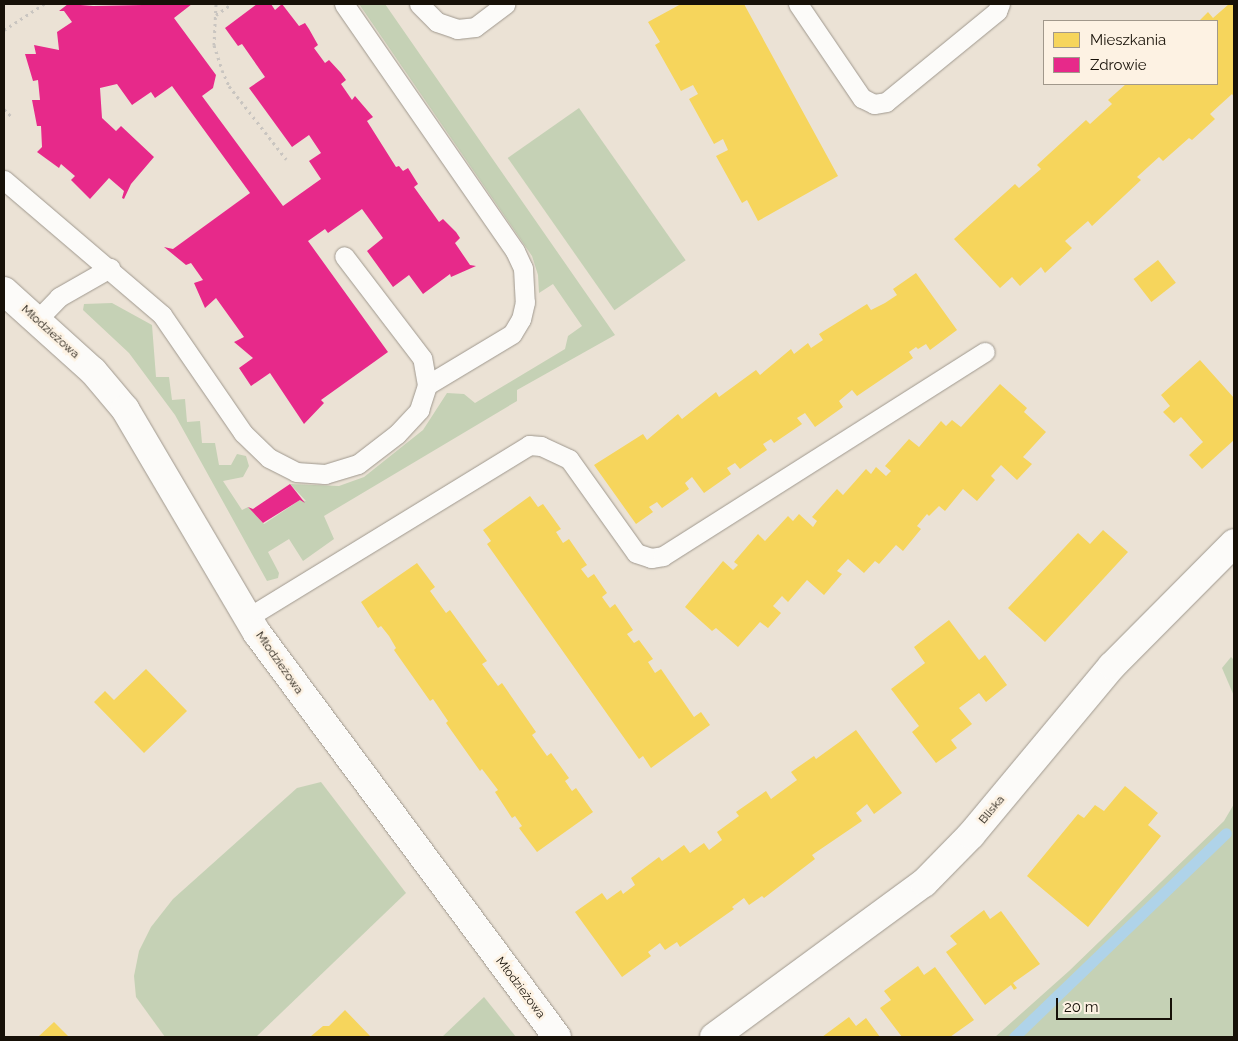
<!DOCTYPE html>
<html>
<head>
<meta charset="utf-8">
<style>
	body { margin:0 }
	#map { position:relative; width:1238px; height:1041px; overflow:hidden; background:#ebe2d5; font-family:Raleway,sans-serif }
	div>[style] { position:absolute }
	.green>* { inset:0; background:#c5d1b5; transform-origin:0 0 }
	.homes>* { inset:0; background:#f6d55c; transform-origin:0 0 }
	.health>* { inset:0; background:#e7298a }
	.stream>* { height:11px; margin:-5.5px; padding:0 5.5px; transform-origin:5.5px; border-radius:5.5px; background:#afd3e9 }
	.path>* { height:3px; margin-top:-1.5px; transform-origin:0; background:repeating-linear-gradient(90deg,#c9c5c0 0 2.5px,transparent 0 6.5px) }
	.roads { filter:drop-shadow(0 0 1px #9f988e) drop-shadow(0 0 1px #9f988e) }
	.lane>* { height:19px; margin:-9.5px; padding:0 9.5px; transform-origin:9.5px; border-radius:9.5px; background:#fcfbf9 }
	.street>* { height:28px; margin:-14px; padding:0 14px; transform-origin:14px; border-radius:14px; background:#fcfbf9 }
	span { translate:-50% -50%; white-space:nowrap; text-align:center; line-height:1.15; -webkit-text-stroke:5px #fdf2e3; paint-order:stroke }
	.street-label { font-size:12px; color:#171108 }
	.frame { position:absolute; inset:0; border:5px solid #171108; pointer-events:none }
	.legend { position:absolute; left:1043px; top:20px; width:175px; height:65px; box-sizing:border-box; background:#fdf2e3; border:1px solid #a1988b; margin:0; padding:6px 9px; list-style:none; font-size:15px; color:#171108 }
	.legend li { display:flex; align-items:center; gap:10px; height:25px }
	.legend b { width:25px; border:1px solid #a1988b }
	.scale { position:absolute; left:1056px; top:998px; width:116px; height:22px; box-sizing:border-box; border:2px solid #171108; border-top:0; padding-left:6px; font-size:15px; line-height:18px; white-space:nowrap; color:#171108; -webkit-text-stroke:4px #fdf2e3; paint-order:stroke }
</style>
</head>
<body>
<div id="map">
	<div class="green">
		<i style="clip-path:polygon(359px 4px,385px 4px,615px 335px,517px 390px,517px 401px,324px 516px,334px 539px,303px 561px,289px 539px,268px 552px,279px 573px,278px 578px,267px 581px,175px 415px,129px 353px,83px 310px,84px 304px,112px 303px,152px 325px,156px 377px,169px 377px,172px 400px,185px 399px,187px 422px,200px 421px,202px 443px,215px 443px,219px 465px,231px 465px,237px 454px,246px 456px,249px 466px,243px 477px,223px 481px,242px 510px,248px 507px,264px 524px,300px 500px,306px 501px,290px 484px,339px 486px,364px 477px,423px 430px,447px 393px,464px 394px,475px 403px,565px 349px,568px 336px,582px 326px,553px 284px,539px 293px,538px 275px,532px 256px)"></i>
		<i style="left:579px;top:108px;width:186px;height:87px;rotate:55deg"></i>
		<i style="clip-path:polygon(1231px 657px,1234px 660px,1234px 696px,1222px 668px)"></i>
		<i style="clip-path:polygon(321px 782px,406px 893px,256px 1037px,165px 1037px,136px 997px,134px 976px,139px 951px,151px 927px,173px 899px,297px 788px)"></i>
		<i style="clip-path:polygon(1234px 804px,1234px 1037px,995px 1037px,1069px 971px,1224px 821px)"></i>
		<i style="clip-path:polygon(484px 997px,516px 1037px,442px 1037px)"></i>
	</div>
	<div class="homes">
		<i style="clip-path:polygon(681px 4px,744px 4px,838px 176px,758px 221px,747px 200px,742px 203px,716px 156px,728px 150px,723px 139px,714px 144px,689px 99px,698px 94px,693px 85px,681px 91px,655px 45px,660px 42px,648px 22px)"></i>
		<i style="clip-path:polygon(1229px 4px,1234px 4px,1234px 97px,1232px 94px,1210px 114px,1215px 119px,1192px 140px,1189px 138px,1163px 161px,1159px 157px,1137px 177px,1141px 180px,1092px 226px,1088px 221px,1065px 241px,1072px 248px,1045px 273px,1041px 267px,1020px 286px,1012px 277px,1000px 288px,954px 239px,1015px 184px,1019px 188px,1041px 169px,1037px 165px,1086px 120px,1090px 124px,1112px 104px,1108px 100px,1126px 84px,1217px 84px,1217px 21px,1199px 21px,1208px 12px,1213px 18px)"></i>
		<i style="left:1158px;top:260px;width:29px;height:31px;rotate:52deg"></i>
		<i style="clip-path:polygon(916px 273px,957px 330px,930px 350px,926px 344px,918px 349px,916px 347px,909px 352px,913px 358px,857px 396px,852px 390px,839px 401px,843px 407px,815px 427px,805px 413px,797px 418px,802px 424px,774px 443px,771px 439px,763px 444px,767px 450px,740px 469px,735px 463px,727px 468px,731px 474px,704px 493px,692px 477px,685px 483px,689px 489px,662px 508px,657px 502px,649px 507px,653px 512px,636px 524px,594px 465px,643px 434px,647px 440px,678px 414px,682px 419px,716px 392px,719px 397px,756px 370px,760px 375px,791px 349px,794px 354px,808px 343px,811px 348px,823px 340px,819px 334px,867px 304px,871px 310px,885px 303px,897px 295px,893px 289px)"></i>
		<i style="clip-path:polygon(1200px 360px,1234px 398px,1234px 440px,1202px 469px,1189px 455px,1203px 442px,1181px 417px,1174px 423px,1163px 412px,1170px 406px,1161px 395px)"></i>
		<i style="clip-path:polygon(1000px 384px,1027px 408px,1024px 412px,1046px 432px,1023px 457px,1032px 464px,1017px 480px,1001px 465px,991px 476px,995px 480px,977px 501px,963px 489px,945px 511px,939px 506px,929px 516px,927px 514px,917px 526px,921px 529px,903px 551px,896px 545px,879px 564px,875px 561px,864px 573px,848px 559px,837px 571px,842px 574px,824px 595px,807px 580px,788px 602px,782px 596px,773px 606px,781px 613px,768px 628px,760px 622px,738px 647px,716px 628px,712px 631px,685px 607px,723px 561px,733px 570px,738px 565px,734px 562px,758px 534px,765px 541px,788px 516px,793px 521px,799px 514px,813px 527px,817px 521px,812px 517px,837px 489px,843px 495px,866px 469px,871px 474px,876px 467px,886px 476px,891px 471px,885px 466px,909px 439px,919px 447px,941px 421px,946px 426px,952px 420px,961px 427px)"></i>
		<i style="clip-path:polygon(530px 496px,538px 507px,543px 504px,561px 529px,556px 532px,563px 543px,569px 539px,587px 565px,581px 569px,588px 578px,594px 574px,607px 593px,602px 597px,610px 608px,615px 604px,633px 630px,627px 634px,634px 643px,639px 640px,653px 659px,648px 662px,655px 673px,661px 669px,694px 717px,701px 712px,710px 725px,651px 768px,643px 756px,639px 759px,487px 544px,491px 541px,483px 530px)"></i>
		<i style="clip-path:polygon(1103px 530px,1128px 552px,1045px 642px,1008px 608px,1078px 533px,1090px 544px)"></i>
		<i style="clip-path:polygon(417px 563px,435px 587px,430px 591px,446px 613px,450px 610px,487px 661px,482px 664px,498px 686px,502px 683px,536px 732px,532px 735px,547px 756px,551px 753px,569px 778px,565px 781px,572px 791px,576px 788px,593px 812px,537px 852px,519px 828px,522px 826px,515px 816px,512px 818px,495px 792px,498px 790px,482px 769px,480px 771px,446px 723px,448px 721px,433px 699px,430px 701px,394px 650px,396px 648px,389px 636px,381px 626px,378px 628px,361px 602px)"></i>
		<i style="clip-path:polygon(949px 620px,979px 660px,985px 655px,1007px 685px,986px 702px,979px 693px,959px 708px,972px 724px,951px 740px,957px 748px,936px 763px,912px 732px,919px 726px,891px 689px,925px 663px,914px 647px)"></i>
		<i style="clip-path:polygon(146px 669px,187px 711px,144px 753px,94px 702px,105px 691px,114px 700px)"></i>
		<i style="clip-path:polygon(856px 730px,902px 793px,874px 814px,867px 804px,856px 813px,862px 821px,812px 855px,815px 859px,764px 898px,762px 896px,749px 905px,744px 898px,732px 907px,734px 909px,680px 947px,677px 942px,665px 950px,660px 943px,648px 952px,651px 956px,622px 977px,575px 912px,602px 893px,607px 900px,621px 890px,623px 894px,635px 885px,631px 878px,659px 857px,662px 861px,684px 845px,690px 853px,704px 843px,709px 850px,722px 840px,717px 832px,739px 816px,736px 812px,766px 791px,771px 799px,797px 780px,791px 772px,814px 756px,816px 759px)"></i>
		<i style="clip-path:polygon(1125px 786px,1158px 813px,1148px 825px,1161px 836px,1088px 927px,1027px 876px,1078px 814px,1084px 818px,1095px 805px,1104px 811px)"></i>
		<i style="clip-path:polygon(984px 910px,990px 919px,1001px 911px,1040px 964px,1013px 983px,1017px 988px,1014px 990px,1011px 985px,985px 1005px,946px 952px,957px 944px,950px 936px)"></i>
		<i style="clip-path:polygon(918px 966px,924px 975px,935px 967px,974px 1020px,950px 1037px,902px 1037px,880px 1008px,891px 1000px,884px 991px)"></i>
		<i style="clip-path:polygon(345px 1010px,371px 1037px,310px 1037px,323px 1026px,329px 1026px)"></i>
		<i style="clip-path:polygon(849px 1017px,856px 1026px,866px 1018px,880px 1037px,822px 1037px)"></i>
		<i style="clip-path:polygon(54px 1022px,69px 1037px,38px 1037px)"></i>
	</div>
	<div class="health">
		<i style="clip-path:polygon(68px 4px,93px 6px,192px 4px,174px 18px,216px 75px,213px 88px,202px 96px,283px 206px,321px 179px,309px 161px,321px 153px,309px 135px,292px 147px,249px 88px,265px 77px,242px 44px,238px 46px,225px 28px,257px 4px,271px 4px,275px 10px,282px 4px,299px 26px,305px 23px,309px 29px,318px 45px,314px 48px,325px 63px,329px 60px,341px 73px,346px 80px,341px 84px,352px 100px,355px 96px,373px 117px,367px 121px,396px 167px,399px 166px,403px 171px,408px 168px,418px 184px,414px 187px,439px 222px,443px 219px,456px 232px,460px 238px,455px 243px,470px 265px,476px 266px,451px 277px,450px 274px,423px 294px,409px 275px,393px 287px,367px 251px,383px 238px,362px 209px,328px 233px,325px 229px,308px 241px,388px 352px,321px 400px,324px 403px,304px 424px,270px 373px,251px 386px,239px 368px,253px 358px,234px 342px,244px 337px,216px 298px,205px 308px,194px 283px,203px 280px,191px 263px,186px 265px,164px 247px,173px 249px,250px 193px,172px 86px,155px 98px,151px 92px,132px 105px,117px 84px,100px 88px,102px 118px,116px 131px,121px 126px,154px 157px,131px 184px,124px 199px,122px 198px,124px 191px,109px 178px,90px 199px,71px 180px,75px 176px,61px 164px,59px 168px,37px 152px,42px 147px,41px 126px,37px 126px,32px 100px,40px 100px,38px 80px,33px 81px,25px 54px,36px 54px,34px 45px,59px 50px,57px 32px,72px 22px,64px 11px,59px 11px)"></i>
		<i style="clip-path:polygon(290px 484px,305px 503px,300px 500px,263px 523px,248px 507px,253px 509px)"></i>
	</div>
	<div class="stream">
		<i style="left:1014px;top:1037px;width:294px;rotate:-43.9deg"></i>
	</div>
	<div class="path">
		<i style="left:216px;top:4px;width:41px;rotate:92.8deg"></i>
		<i style="left:214px;top:45px;width:26px;rotate:72deg"></i>
		<i style="left:222px;top:70px;width:17px;rotate:66deg"></i>
		<i style="left:229px;top:86px;width:93px;rotate:52deg"></i>
		<i style="left:216px;top:15px;width:19px;rotate:-35deg"></i>
		<i style="left:4px;top:30px;width:48px;rotate:-33deg"></i>
		<i style="left:4px;top:109px;width:11px;rotate:45deg"></i>
	</div>
	<div class="roads">
		<div class="lane">
			<i style="left:344px;top:4px;width:300px;rotate:55.3deg"></i>
			<i style="left:515px;top:251px;width:19px;rotate:65deg"></i>
			<i style="left:523px;top:268px;width:34px;rotate:87deg"></i>
			<i style="left:525px;top:302px;width:17px;rotate:103deg"></i>
			<i style="left:521px;top:319px;width:17px;rotate:121deg"></i>
			<i style="left:512px;top:334px;width:99px;rotate:149deg"></i>
			<i style="left:419px;top:4px;width:25px;rotate:45deg"></i>
			<i style="left:437px;top:22px;width:21px;rotate:19deg"></i>
			<i style="left:457px;top:29px;width:18px;rotate:-6deg"></i>
			<i style="left:475px;top:27px;width:38px;rotate:-37deg"></i>
			<i style="left:798px;top:4px;width:114px;rotate:55.8deg"></i>
			<i style="left:862px;top:98px;width:13px;rotate:27deg"></i>
			<i style="left:874px;top:104px;width:12px;rotate:-9deg"></i>
			<i style="left:886px;top:102px;width:144px;rotate:-39.3deg"></i>
			<i style="left:997px;top:11px;width:8px;rotate:-67deg"></i>
			<i style="left:4px;top:180px;width:208px;rotate:40.5deg"></i>
			<i style="left:162px;top:315px;width:143px;rotate:55.5deg"></i>
			<i style="left:243px;top:433px;width:36px;rotate:44deg"></i>
			<i style="left:269px;top:458px;width:30px;rotate:27deg"></i>
			<i style="left:296px;top:472px;width:29px;rotate:4deg"></i>
			<i style="left:325px;top:474px;width:34px;rotate:-17deg"></i>
			<i style="left:358px;top:464px;width:49px;rotate:-37.6deg"></i>
			<i style="left:397px;top:434px;width:33px;rotate:-47deg"></i>
			<i style="left:419px;top:410px;width:26px;rotate:-72deg"></i>
			<i style="left:427px;top:385px;width:27px;rotate:-100deg"></i>
			<i style="left:422px;top:358px;width:128px;rotate:-127.4deg"></i>
			<i style="left:37px;top:320px;width:32px;rotate:-46deg"></i>
			<i style="left:59px;top:297px;width:59px;rotate:-29.6deg"></i>
			<i style="left:247px;top:618px;width:331px;rotate:-31.5deg"></i>
			<i style="left:529px;top:445px;width:12px;rotate:5deg"></i>
			<i style="left:541px;top:446px;width:31px;rotate:25deg"></i>
			<i style="left:569px;top:459px;width:115px;rotate:54.5deg"></i>
			<i style="left:636px;top:553px;width:16px;rotate:18deg"></i>
			<i style="left:651px;top:558px;width:12px;rotate:-9deg"></i>
			<i style="left:663px;top:556px;width:381px;rotate:-32.4deg"></i>
		</div>
		<div class="street">
			<i style="left:4px;top:291px;width:120px;rotate:42deg"></i>
			<i style="left:93px;top:371px;width:50px;rotate:49.9deg"></i>
			<i style="left:125px;top:409px;width:260px;rotate:59.5deg"></i>
			<i style="left:257px;top:633px;width:503px;rotate:53.4deg"></i>
			<i style="left:714px;top:1037px;width:260px;rotate:-36.3deg"></i>
			<i style="left:924px;top:883px;width:67px;rotate:-45.6deg"></i>
			<i style="left:971px;top:835px;width:220px;rotate:-50.2deg"></i>
			<i style="left:1112px;top:666px;width:173px;rotate:-45.2deg"></i>
		</div>
	</div>
	<div class="street-label">
		<span style="left:50px;top:332px;rotate:42deg">Młodzieżowa</span>
		<span style="left:279px;top:663px;rotate:55deg">Młodzieżowa</span>
		<span style="left:992px;top:810px;rotate:-50deg">Bliska</span>
		<span style="left:520px;top:988px;rotate:53deg">Młodzieżowa</span>
	</div>
	<div class="frame"></div>
	<ul class="legend">
	<li><b style="height:14px;background:#f6d55c"></b>Mieszkania</li>
	<li><b style="height:14px;background:#e7298a"></b>Zdrowie</li>
	</ul>
	<div class="scale">20 m</div>
</div>
</body>
</html>
